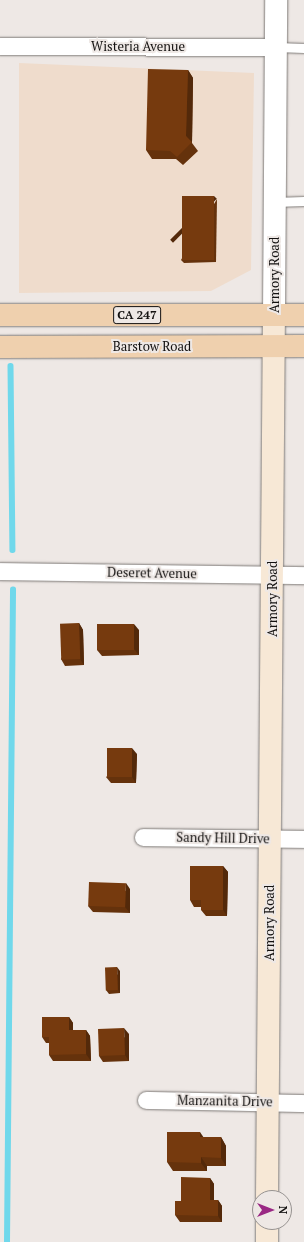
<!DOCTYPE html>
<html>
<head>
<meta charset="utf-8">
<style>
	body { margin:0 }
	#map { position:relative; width:304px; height:1242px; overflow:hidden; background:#eee8e5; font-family:"PT Serif",serif }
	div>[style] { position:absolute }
	.commercial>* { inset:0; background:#efdccc }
	.stream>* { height:5.5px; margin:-2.75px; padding:0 2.75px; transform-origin:2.75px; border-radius:2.75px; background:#70d8eb }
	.roads { filter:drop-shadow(0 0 1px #7e7a77) drop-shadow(0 0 1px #7e7a77) }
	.service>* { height:9px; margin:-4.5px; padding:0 4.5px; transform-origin:4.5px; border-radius:4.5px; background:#fff }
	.minor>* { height:17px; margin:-8.5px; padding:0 8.5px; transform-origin:8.5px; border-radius:8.5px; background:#fff }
	.tertiary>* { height:22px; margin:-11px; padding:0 11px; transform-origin:11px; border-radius:11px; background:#fff }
	.secondary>* { height:22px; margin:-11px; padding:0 11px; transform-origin:11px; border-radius:11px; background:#f7e8d6 }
	.primary>* { height:22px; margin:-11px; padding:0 11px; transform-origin:11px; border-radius:11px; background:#efd0ae }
	.wall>* { inset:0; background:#65320c }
	.shaded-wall>* { inset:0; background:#53290a; transform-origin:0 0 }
	.building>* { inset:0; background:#763a0e; transform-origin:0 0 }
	span { translate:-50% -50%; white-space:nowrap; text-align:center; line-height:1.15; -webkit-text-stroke:4px #eee8e5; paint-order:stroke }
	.shield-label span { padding:1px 3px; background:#eee8e5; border:1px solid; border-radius:3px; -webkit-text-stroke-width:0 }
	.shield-label { font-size:12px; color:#131110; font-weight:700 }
	.street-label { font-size:13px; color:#131110 }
	.north { position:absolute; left:252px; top:1190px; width:40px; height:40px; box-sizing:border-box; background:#eee8e5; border:1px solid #969290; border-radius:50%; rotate:90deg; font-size:11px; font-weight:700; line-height:16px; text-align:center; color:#131110 }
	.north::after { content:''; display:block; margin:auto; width:14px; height:18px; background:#9a2884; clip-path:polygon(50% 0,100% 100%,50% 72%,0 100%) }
</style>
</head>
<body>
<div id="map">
	<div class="commercial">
		<i style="clip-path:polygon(19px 63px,254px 73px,251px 270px,211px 291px,19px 293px)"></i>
	</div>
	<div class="stream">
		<i style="left:11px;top:366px;width:184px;rotate:89.4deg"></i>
		<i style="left:7px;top:1242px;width:652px;rotate:-89.47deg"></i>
	</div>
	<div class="roads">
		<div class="service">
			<i style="left:276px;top:47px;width:28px;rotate:2deg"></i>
			<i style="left:274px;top:202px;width:30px;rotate:-2deg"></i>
		</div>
		<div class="minor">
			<i style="left:0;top:46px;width:276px;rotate:0.2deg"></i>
			<i style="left:0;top:571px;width:304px;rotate:0.8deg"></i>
			<i style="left:143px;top:837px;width:161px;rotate:0.7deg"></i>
			<i style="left:146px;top:1100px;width:158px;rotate:1.1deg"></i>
		</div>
		<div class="tertiary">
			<i style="left:274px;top:315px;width:315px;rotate:-89.6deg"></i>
		</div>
		<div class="secondary">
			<i style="left:267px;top:1198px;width:883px;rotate:-89.55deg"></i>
			<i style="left:267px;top:1242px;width:20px;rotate:-90deg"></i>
		</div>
		<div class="primary">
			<i style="left:0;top:315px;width:304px"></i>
			<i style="left:0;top:347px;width:304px;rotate:-0.2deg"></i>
		</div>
	</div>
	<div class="wall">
		<i style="clip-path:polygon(188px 70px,193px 78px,192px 143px,198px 151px,183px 165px,176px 159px,152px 159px,146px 150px)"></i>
		<i style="clip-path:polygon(217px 199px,216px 262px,184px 263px,181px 260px)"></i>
		<i style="clip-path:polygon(79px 623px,83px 630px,84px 665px,65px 666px,61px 659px)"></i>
		<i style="clip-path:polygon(139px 630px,139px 655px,102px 656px,97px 650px)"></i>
		<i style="clip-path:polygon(137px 754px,136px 783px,111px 783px,106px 777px)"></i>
		<i style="clip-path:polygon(223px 866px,228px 872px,227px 916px,206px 916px,201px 910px,201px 907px,194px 907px,190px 900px)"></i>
		<i style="clip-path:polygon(130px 889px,130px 913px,93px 912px,88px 906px)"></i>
		<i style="clip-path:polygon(120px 971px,120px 993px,109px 994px,106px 990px)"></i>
		<i style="clip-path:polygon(69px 1017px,73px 1023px,73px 1030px,86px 1030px,90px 1036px,91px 1061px,53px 1061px,49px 1055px,49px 1043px,46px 1043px,42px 1037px)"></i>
		<i style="clip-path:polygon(129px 1034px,129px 1061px,103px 1062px,99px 1056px)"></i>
		<i style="clip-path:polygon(204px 1137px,221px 1137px,226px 1146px,226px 1166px,207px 1166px,207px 1171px,173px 1171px,167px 1162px)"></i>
		<i style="clip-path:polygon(210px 1178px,214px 1184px,214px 1200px,218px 1200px,222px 1206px,222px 1222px,180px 1222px,175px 1215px,181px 1201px)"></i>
	</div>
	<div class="shaded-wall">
		<i style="clip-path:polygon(188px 70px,193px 78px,192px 143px,186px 136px)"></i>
		<i style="left:214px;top:196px;width:4px;height:62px;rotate:45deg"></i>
		<i style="clip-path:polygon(79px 623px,83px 630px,84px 665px,80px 659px)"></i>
		<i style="clip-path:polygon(134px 624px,139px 630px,139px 655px,134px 649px)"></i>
		<i style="clip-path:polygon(132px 748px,137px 754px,136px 783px,132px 777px)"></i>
		<i style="clip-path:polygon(223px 866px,228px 872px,227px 916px,223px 910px)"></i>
		<i style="clip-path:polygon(126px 883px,130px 889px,130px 913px,125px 907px)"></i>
		<i style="clip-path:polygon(117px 967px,120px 971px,120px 993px,118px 990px)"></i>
		<i style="clip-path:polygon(69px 1017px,73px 1023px,73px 1036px,69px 1030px)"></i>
		<i style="clip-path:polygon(124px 1028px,129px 1034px,129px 1061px,125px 1055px)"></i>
		<i style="clip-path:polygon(86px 1030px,90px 1036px,91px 1061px,86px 1054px)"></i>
		<i style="clip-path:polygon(200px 1132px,206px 1141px,200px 1137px)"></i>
		<i style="clip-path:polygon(221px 1137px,226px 1146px,226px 1166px,221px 1158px)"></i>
		<i style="clip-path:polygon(201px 1157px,207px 1166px,207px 1171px,201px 1163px)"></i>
		<i style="clip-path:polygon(210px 1178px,214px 1184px,214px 1206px,210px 1200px)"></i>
		<i style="clip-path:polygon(218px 1200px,222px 1206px,222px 1222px,218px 1216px)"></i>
	</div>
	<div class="building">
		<i style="clip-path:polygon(148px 69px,188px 70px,186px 136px,192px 142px,177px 157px,170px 151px,146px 150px)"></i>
		<i style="left:182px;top:196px;width:32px;height:64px"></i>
		<i style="left:79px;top:623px;width:36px;height:19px;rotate:88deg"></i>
		<i style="left:97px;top:624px;width:37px;height:26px"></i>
		<i style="left:107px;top:748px;width:25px;height:29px"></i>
		<i style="clip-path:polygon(190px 866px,223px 866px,223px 910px,201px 910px,201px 900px,190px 900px)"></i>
		<i style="left:89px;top:882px;width:37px;height:24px;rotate:2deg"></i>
		<i style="left:117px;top:967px;width:23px;height:12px;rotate:88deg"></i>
		<i style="clip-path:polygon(42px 1017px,69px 1017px,69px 1030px,86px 1030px,86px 1054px,49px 1055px,49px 1037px,42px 1037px)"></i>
		<i style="left:124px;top:1028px;width:27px;height:26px;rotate:88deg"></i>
		<i style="clip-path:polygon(167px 1132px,200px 1132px,200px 1137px,221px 1137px,221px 1158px,201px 1157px,201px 1163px,167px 1162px)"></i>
		<i style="clip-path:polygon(181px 1177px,210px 1178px,210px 1200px,218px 1200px,218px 1216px,175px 1215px,175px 1201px,181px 1201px)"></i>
	</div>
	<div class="shield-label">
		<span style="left:137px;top:315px">CA 247</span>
	</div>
	<div class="street-label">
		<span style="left:138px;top:46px">Wisteria Avenue</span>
		<span style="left:274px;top:275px;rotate:-90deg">Armory Road</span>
		<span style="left:152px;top:346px">Barstow Road</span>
		<span style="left:152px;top:573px;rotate:1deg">Deseret Avenue</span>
		<span style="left:272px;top:599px;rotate:-90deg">Armory Road</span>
		<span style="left:223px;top:838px;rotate:1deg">Sandy Hill Drive</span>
		<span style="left:269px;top:923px;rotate:-90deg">Armory Road</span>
		<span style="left:225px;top:1101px;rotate:1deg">Manzanita Drive</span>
	</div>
	<div class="north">N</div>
</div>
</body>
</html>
